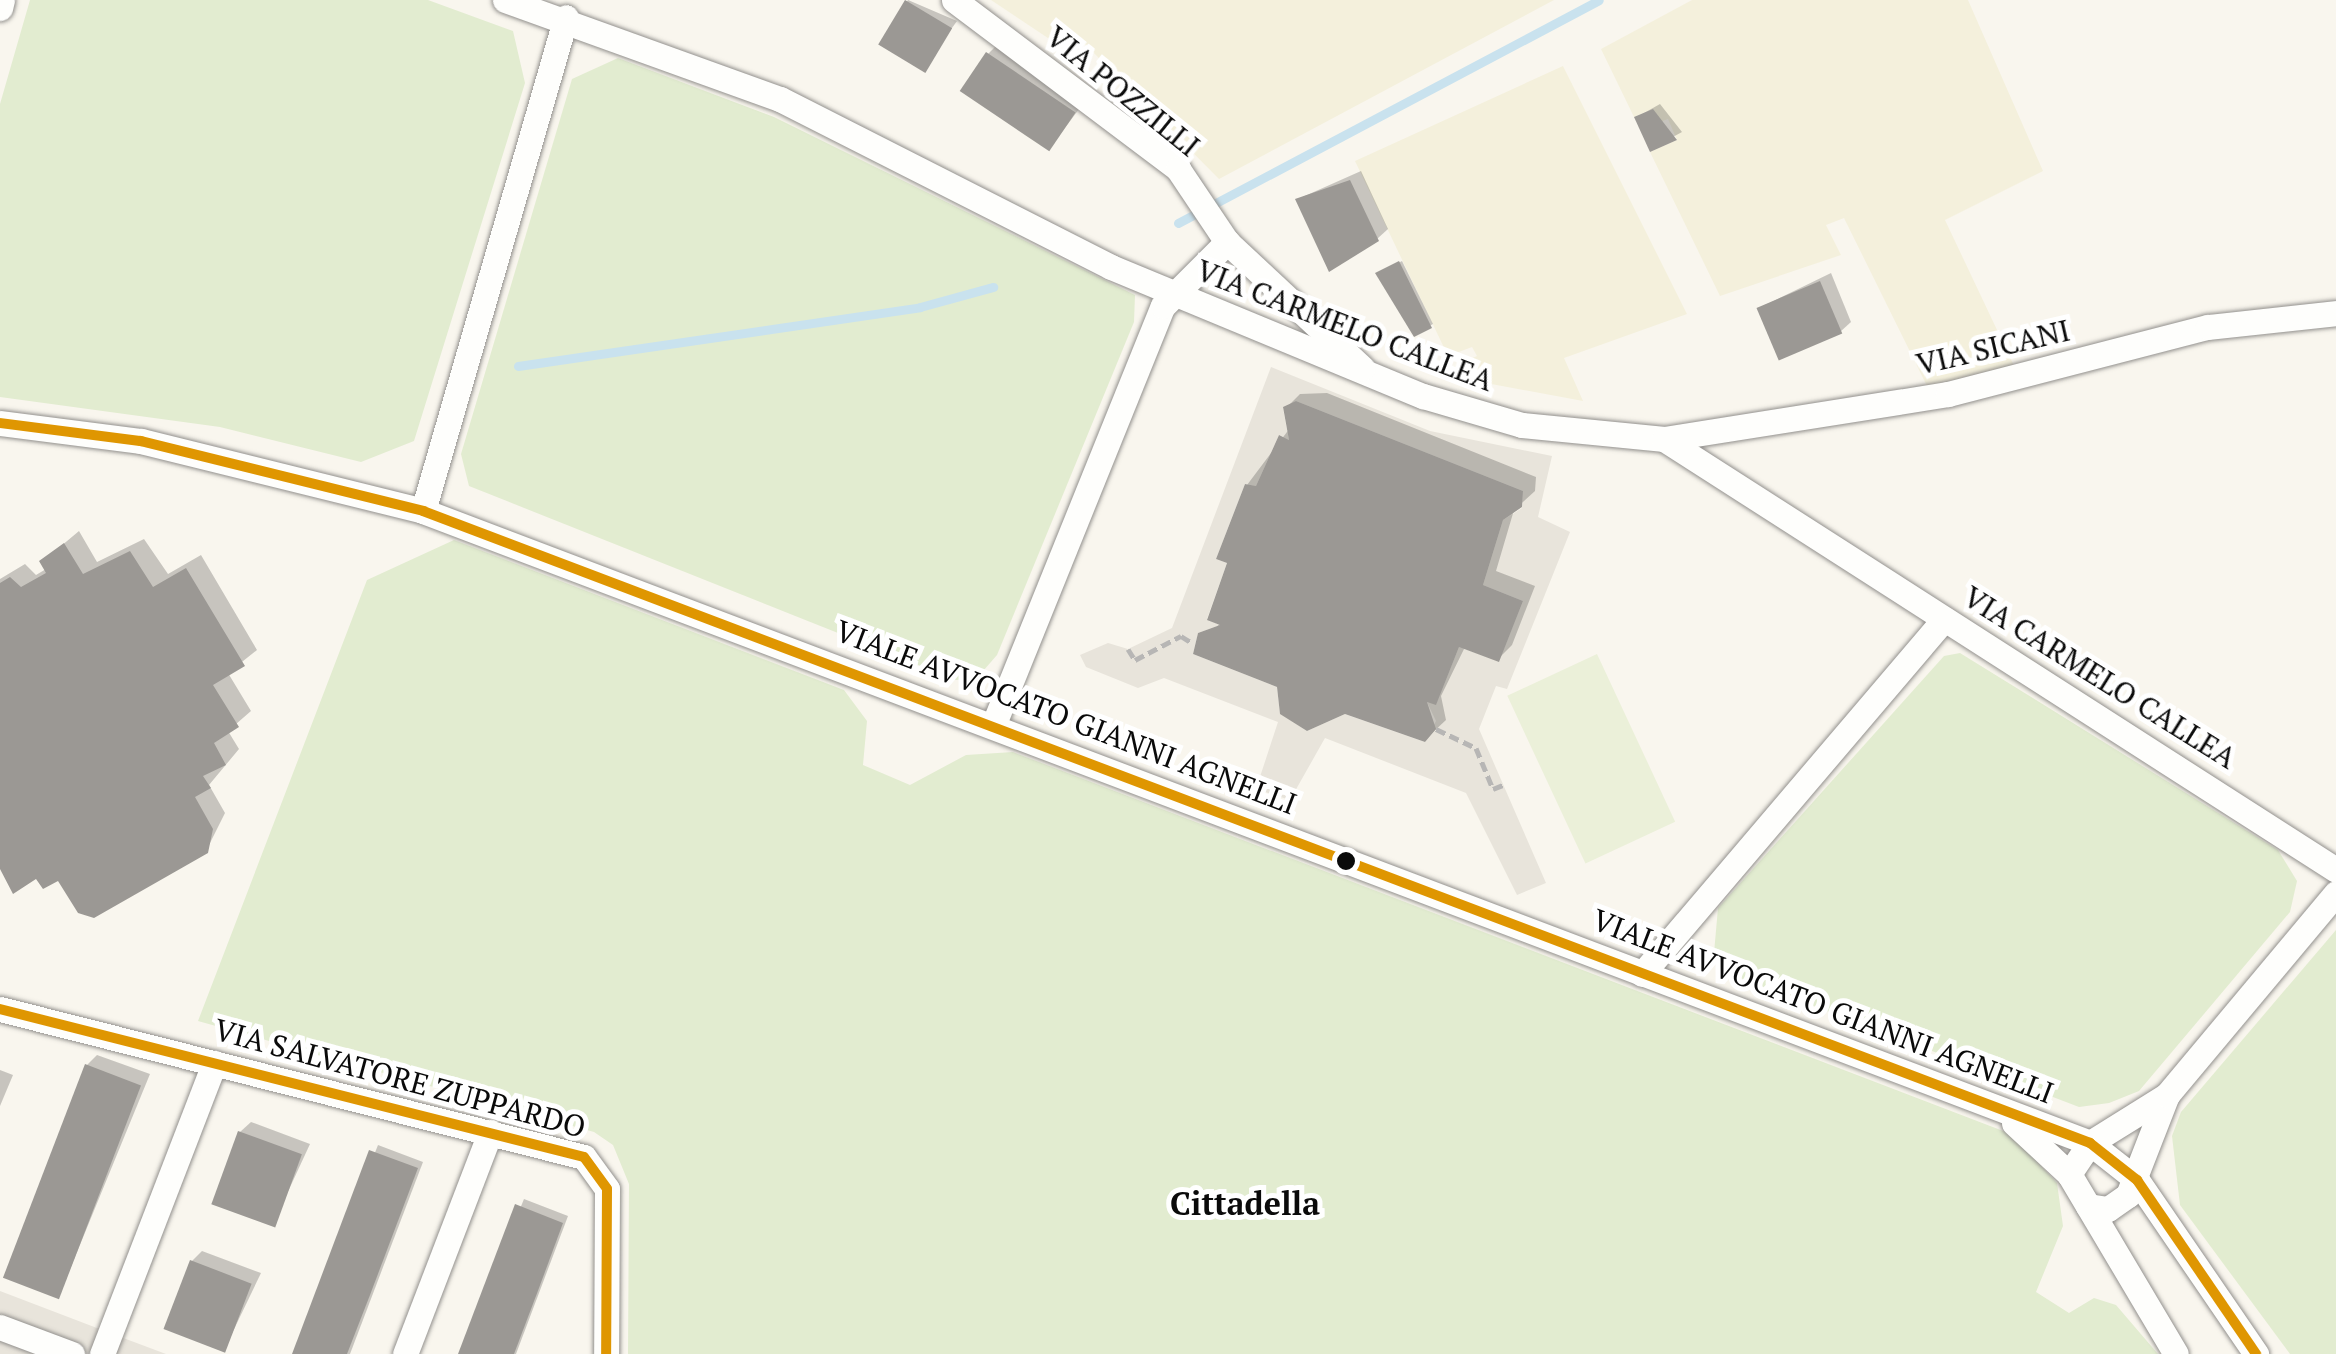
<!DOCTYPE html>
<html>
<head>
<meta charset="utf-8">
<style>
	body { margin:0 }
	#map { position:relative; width:2336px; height:1354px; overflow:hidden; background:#f9f6ee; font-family:"PT Serif",serif }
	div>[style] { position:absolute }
	.farmland>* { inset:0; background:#f4f0dc }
	.green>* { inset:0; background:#e2ecd0 }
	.pitch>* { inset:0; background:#ebf0d9; transform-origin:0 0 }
	.plaza>* { inset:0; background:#e8e4db }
	.shadow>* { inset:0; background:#0003 }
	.stream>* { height:9px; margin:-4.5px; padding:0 4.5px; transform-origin:4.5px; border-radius:4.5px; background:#c9e2ee }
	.building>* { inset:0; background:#9b9894; transform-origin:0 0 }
	.path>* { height:5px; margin-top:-2.5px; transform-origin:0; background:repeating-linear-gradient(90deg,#b7b6b5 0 10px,transparent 0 15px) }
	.roads { filter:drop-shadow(0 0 2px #92908d) drop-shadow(0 0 2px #92908d) }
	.street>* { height:25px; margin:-12.5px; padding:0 12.5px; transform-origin:12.5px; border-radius:12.5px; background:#fefefc }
	.bus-1>* { height:10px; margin:-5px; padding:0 5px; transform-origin:5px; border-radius:5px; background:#df9601 }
	.dots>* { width:28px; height:28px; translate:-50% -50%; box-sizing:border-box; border:5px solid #fff; border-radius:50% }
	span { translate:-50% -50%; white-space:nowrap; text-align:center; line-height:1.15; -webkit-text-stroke:10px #fff; paint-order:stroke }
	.street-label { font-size:30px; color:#0a0a0a }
	.neighbourhood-label { font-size:32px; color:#0a0a0a; font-weight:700 }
</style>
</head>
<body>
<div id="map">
	<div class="farmland">
		<i style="clip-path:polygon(991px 0,1554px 0,1219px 179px,1081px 40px,1048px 38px)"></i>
		<i style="clip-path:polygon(1692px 0,1968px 0,2043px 171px,1945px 220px,2016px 370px,1927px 386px,1844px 218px,1826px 225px,1841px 255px,1720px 296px,1650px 152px,1677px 140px,1668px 119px,1659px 122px,1653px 109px,1634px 117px,1601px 49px)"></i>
		<i style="clip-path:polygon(1563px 66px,1687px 314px,1564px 358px,1583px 401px,1459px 378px,1453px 367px,1477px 356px,1472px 347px,1448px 356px,1355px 161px)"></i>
	</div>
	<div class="green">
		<i style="clip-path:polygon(30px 0,428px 0,513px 31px,525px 83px,414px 441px,361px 462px,220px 427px,0 397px,0 104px)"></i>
		<i style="clip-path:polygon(618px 58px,774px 117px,1135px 295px,1134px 322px,997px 655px,977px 678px,956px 680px,469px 486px,461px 454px,572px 79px)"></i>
		<i style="clip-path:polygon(454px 540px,844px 690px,867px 721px,863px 765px,910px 785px,966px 755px,1013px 752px,2011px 1134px,2057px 1183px,2063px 1226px,2036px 1292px,2069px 1313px,2094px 1298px,2116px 1305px,2158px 1354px,628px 1354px,629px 1184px,613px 1145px,594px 1132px,198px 1021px,367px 580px)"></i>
		<i style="clip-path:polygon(1960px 653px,2278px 850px,2297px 881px,2290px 912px,2139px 1091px,2109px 1103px,2079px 1107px,1735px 976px,1714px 953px,1718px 908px,1944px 656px)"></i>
		<i style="clip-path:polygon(2336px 930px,2336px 1354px,2290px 1354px,2180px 1205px,2172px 1136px,2181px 1112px)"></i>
	</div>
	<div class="pitch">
		<i style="left:1597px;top:654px;width:185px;height:99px;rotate:65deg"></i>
	</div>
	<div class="plaza">
		<i style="clip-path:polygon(evenodd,1271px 367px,1430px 431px,1552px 456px,1538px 517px,1570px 532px,1507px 689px,1496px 686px,1479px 729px,1546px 883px,1517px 895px,1466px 793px,1325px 738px,1290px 800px,1256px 789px,1278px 722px,1164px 678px,1138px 688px,1086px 667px,1080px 655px,1108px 643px,1128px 649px,1172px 628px,1271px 367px,1296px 401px,1523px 491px,1522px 508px,1503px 520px,1483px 585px,1523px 601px,1499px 661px,1459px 647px,1436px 704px,1427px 702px,1436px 721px,1425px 742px,1345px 714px,1307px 731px,1280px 713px,1277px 687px,1193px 654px,1198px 633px,1220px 625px,1207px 619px,1227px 563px,1216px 559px,1245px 484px,1256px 486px,1279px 435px,1289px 440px,1283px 408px,1296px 401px)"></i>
		<i style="clip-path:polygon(0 1291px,110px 1333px,166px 1354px,0 1354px)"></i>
	</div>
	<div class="shadow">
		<i style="clip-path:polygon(908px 0,957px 21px,922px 70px,880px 43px)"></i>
		<i style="clip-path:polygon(998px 44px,1085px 101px,1050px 148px,988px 54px)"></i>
		<i style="clip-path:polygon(1660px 104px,1682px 132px,1651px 149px,1637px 117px)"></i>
		<i style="clip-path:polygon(1361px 171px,1388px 229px,1377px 239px,1298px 199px)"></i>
		<i style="clip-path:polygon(1402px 261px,1433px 324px,1414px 334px,1378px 274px)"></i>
		<i style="clip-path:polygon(1831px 273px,1851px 322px,1840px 332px,1759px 308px)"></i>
		<i style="clip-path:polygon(1327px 393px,1536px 477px,1535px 491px,1514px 510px,1496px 571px,1535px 586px,1512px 645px,1498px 659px,1465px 647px,1441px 696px,1446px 720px,1431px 734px,1196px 653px,1220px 623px,1247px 485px,1290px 428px,1286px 408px,1300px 394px)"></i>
		<i style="clip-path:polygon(79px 531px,97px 562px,144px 539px,168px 574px,201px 555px,257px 650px,228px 673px,251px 711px,228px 731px,239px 749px,209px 785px,225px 813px,206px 851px,36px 876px,0 864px,0 579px,25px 564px,36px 575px,46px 569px,42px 562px)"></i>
		<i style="clip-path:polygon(97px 1055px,150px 1074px,59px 1296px,87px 1065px)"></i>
		<i style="clip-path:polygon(0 1070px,13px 1075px,0 1106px)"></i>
		<i style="clip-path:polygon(251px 1122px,310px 1144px,273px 1224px,240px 1132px)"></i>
		<i style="clip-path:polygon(378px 1145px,423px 1162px,350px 1354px,295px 1354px)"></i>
		<i style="clip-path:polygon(524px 1199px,568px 1216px,516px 1354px,461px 1354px)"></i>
		<i style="clip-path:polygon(202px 1251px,261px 1273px,224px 1350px,192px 1261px)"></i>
	</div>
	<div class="stream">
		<i style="left:1178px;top:223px;width:476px;rotate:-27.9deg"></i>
		<i style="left:518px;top:366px;width:406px;rotate:-8.3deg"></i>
		<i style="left:920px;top:307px;width:76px;rotate:-15.3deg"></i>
	</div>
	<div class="building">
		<i style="left:905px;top:0;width:55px;height:52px;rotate:31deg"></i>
		<i style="left:986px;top:52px;width:108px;height:47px;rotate:34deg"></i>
		<i style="clip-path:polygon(1653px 109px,1677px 140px,1650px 152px,1634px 117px)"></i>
		<i style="clip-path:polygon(1350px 180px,1379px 241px,1329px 272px,1295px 199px)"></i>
		<i style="clip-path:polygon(1399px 261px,1432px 328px,1414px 337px,1375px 273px)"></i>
		<i style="left:1820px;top:281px;width:57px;height:69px;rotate:67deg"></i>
		<i style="clip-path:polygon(1296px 401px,1523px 491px,1522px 507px,1503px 520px,1483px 585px,1523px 601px,1499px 662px,1459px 647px,1436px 705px,1427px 702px,1436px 729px,1425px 742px,1345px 714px,1307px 731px,1280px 714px,1277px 687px,1193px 654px,1198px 633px,1220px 625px,1207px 620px,1227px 563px,1216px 559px,1245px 484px,1256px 486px,1279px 435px,1289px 440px,1283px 407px)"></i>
		<i style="clip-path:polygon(64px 543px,83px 574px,130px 551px,153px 587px,186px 568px,245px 666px,213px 685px,239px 727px,214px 743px,226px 765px,203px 776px,211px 788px,195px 797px,213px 829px,208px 853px,94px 918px,78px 913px,58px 881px,43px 889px,36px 879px,13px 894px,0 869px,0 583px,10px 577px,21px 587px,46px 573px,39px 561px)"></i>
		<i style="left:85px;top:1064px;width:60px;height:229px;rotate:21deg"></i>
		<i style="left:238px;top:1131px;width:68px;height:78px;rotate:20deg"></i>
		<i style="clip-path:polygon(369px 1150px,418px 1168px,370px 1295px,347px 1354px,292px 1354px)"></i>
		<i style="clip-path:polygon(515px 1204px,563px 1223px,539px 1288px,514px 1354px,458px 1354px)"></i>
		<i style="left:190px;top:1260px;width:66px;height:74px;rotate:21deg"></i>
	</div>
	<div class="path">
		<i style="left:1128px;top:649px;width:13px;rotate:58deg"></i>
		<i style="left:1135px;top:660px;width:52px;rotate:-27.6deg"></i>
		<i style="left:1181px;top:636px;width:13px;rotate:32deg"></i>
		<i style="left:1436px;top:729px;width:44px;rotate:25.4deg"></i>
		<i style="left:1476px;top:748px;width:44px;rotate:67.5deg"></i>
		<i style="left:1493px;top:789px;width:11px;rotate:-22deg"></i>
	</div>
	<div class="roads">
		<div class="street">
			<i style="left:505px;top:0;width:292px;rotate:19.8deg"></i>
			<i style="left:780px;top:99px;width:371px;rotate:26.9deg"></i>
			<i style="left:1111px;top:267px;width:338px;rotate:22.5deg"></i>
			<i style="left:1423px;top:396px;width:103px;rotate:16.3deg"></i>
			<i style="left:1522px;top:425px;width:143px;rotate:5.6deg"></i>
			<i style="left:1664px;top:439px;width:798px;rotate:32.67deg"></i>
			<i style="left:954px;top:0;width:281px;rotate:37deg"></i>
			<i style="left:1178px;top:169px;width:88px;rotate:56.1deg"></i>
			<i style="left:1227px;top:242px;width:185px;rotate:43deg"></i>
			<i style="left:0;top:8px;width:8px;rotate:-76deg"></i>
			<i style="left:0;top:423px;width:142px;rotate:7.3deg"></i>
			<i style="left:141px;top:441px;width:291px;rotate:13.9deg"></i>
			<i style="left:423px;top:511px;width:1783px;rotate:20.76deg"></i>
			<i style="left:2090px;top:1143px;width:60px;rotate:38.2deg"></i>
			<i style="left:2137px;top:1180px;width:211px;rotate:55.6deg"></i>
			<i style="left:1664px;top:439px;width:288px;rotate:-9deg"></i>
			<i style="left:1948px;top:394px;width:268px;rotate:-14.5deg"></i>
			<i style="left:2208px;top:327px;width:129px;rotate:-6.2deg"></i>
			<i style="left:423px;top:511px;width:514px;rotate:-73.86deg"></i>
			<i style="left:993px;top:726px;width:453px;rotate:-68deg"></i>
			<i style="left:1163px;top:306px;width:91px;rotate:-45deg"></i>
			<i style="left:1642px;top:974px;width:466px;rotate:-49.6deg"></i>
			<i style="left:0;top:1009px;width:602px;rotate:14.22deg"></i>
			<i style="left:584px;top:1157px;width:39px;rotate:54deg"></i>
			<i style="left:607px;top:1189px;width:165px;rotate:90.3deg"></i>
			<i style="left:2014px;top:1123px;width:75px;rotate:42.8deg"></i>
			<i style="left:2069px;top:1174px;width:209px;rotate:59.3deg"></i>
			<i style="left:2069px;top:1174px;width:37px;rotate:-56deg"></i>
			<i style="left:2090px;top:1143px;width:91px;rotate:-31.9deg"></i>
			<i style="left:2088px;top:1206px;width:20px;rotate:9deg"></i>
			<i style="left:2108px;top:1209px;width:24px;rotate:-35deg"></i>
			<i style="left:2128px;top:1195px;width:107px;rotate:-68.7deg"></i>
			<i style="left:2167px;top:1095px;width:263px;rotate:-50.1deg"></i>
			<i style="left:0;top:1327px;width:77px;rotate:20.6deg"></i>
			<i style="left:102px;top:1354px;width:312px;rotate:-68.9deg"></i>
			<i style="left:405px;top:1354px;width:238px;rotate:-69deg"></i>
		</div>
	</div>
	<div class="bus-1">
		<i style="left:0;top:423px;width:142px;rotate:7.3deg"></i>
		<i style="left:141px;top:441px;width:291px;rotate:13.9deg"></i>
		<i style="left:423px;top:511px;width:1783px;rotate:20.76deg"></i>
		<i style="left:2090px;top:1143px;width:60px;rotate:38.2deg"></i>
		<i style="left:2137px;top:1180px;width:211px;rotate:55.6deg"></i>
		<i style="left:0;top:1009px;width:602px;rotate:14.22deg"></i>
		<i style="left:584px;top:1157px;width:39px;rotate:54deg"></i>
		<i style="left:607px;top:1189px;width:165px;rotate:90.3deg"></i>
	</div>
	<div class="dots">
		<i style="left:1346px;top:861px;background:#0a0a0a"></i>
	</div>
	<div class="street-label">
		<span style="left:1123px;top:91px;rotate:39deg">VIA POZZILLI</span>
		<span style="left:1345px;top:325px;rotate:21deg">VIA CARMELO CALLEA</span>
		<span style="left:1993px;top:347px;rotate:-13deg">VIA SICANI</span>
		<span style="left:2100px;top:677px;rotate:32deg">VIA CARMELO CALLEA</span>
		<span style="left:1066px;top:717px;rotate:21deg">VIALE AVVOCATO GIANNI AGNELLI</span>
		<span style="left:1823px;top:1006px;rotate:21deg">VIALE AVVOCATO GIANNI AGNELLI</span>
		<span style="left:400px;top:1078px;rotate:15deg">VIA SALVATORE ZUPPARDO</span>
	</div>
	<div class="neighbourhood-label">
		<span style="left:1245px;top:1203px">Cittadella</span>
	</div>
</div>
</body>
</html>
